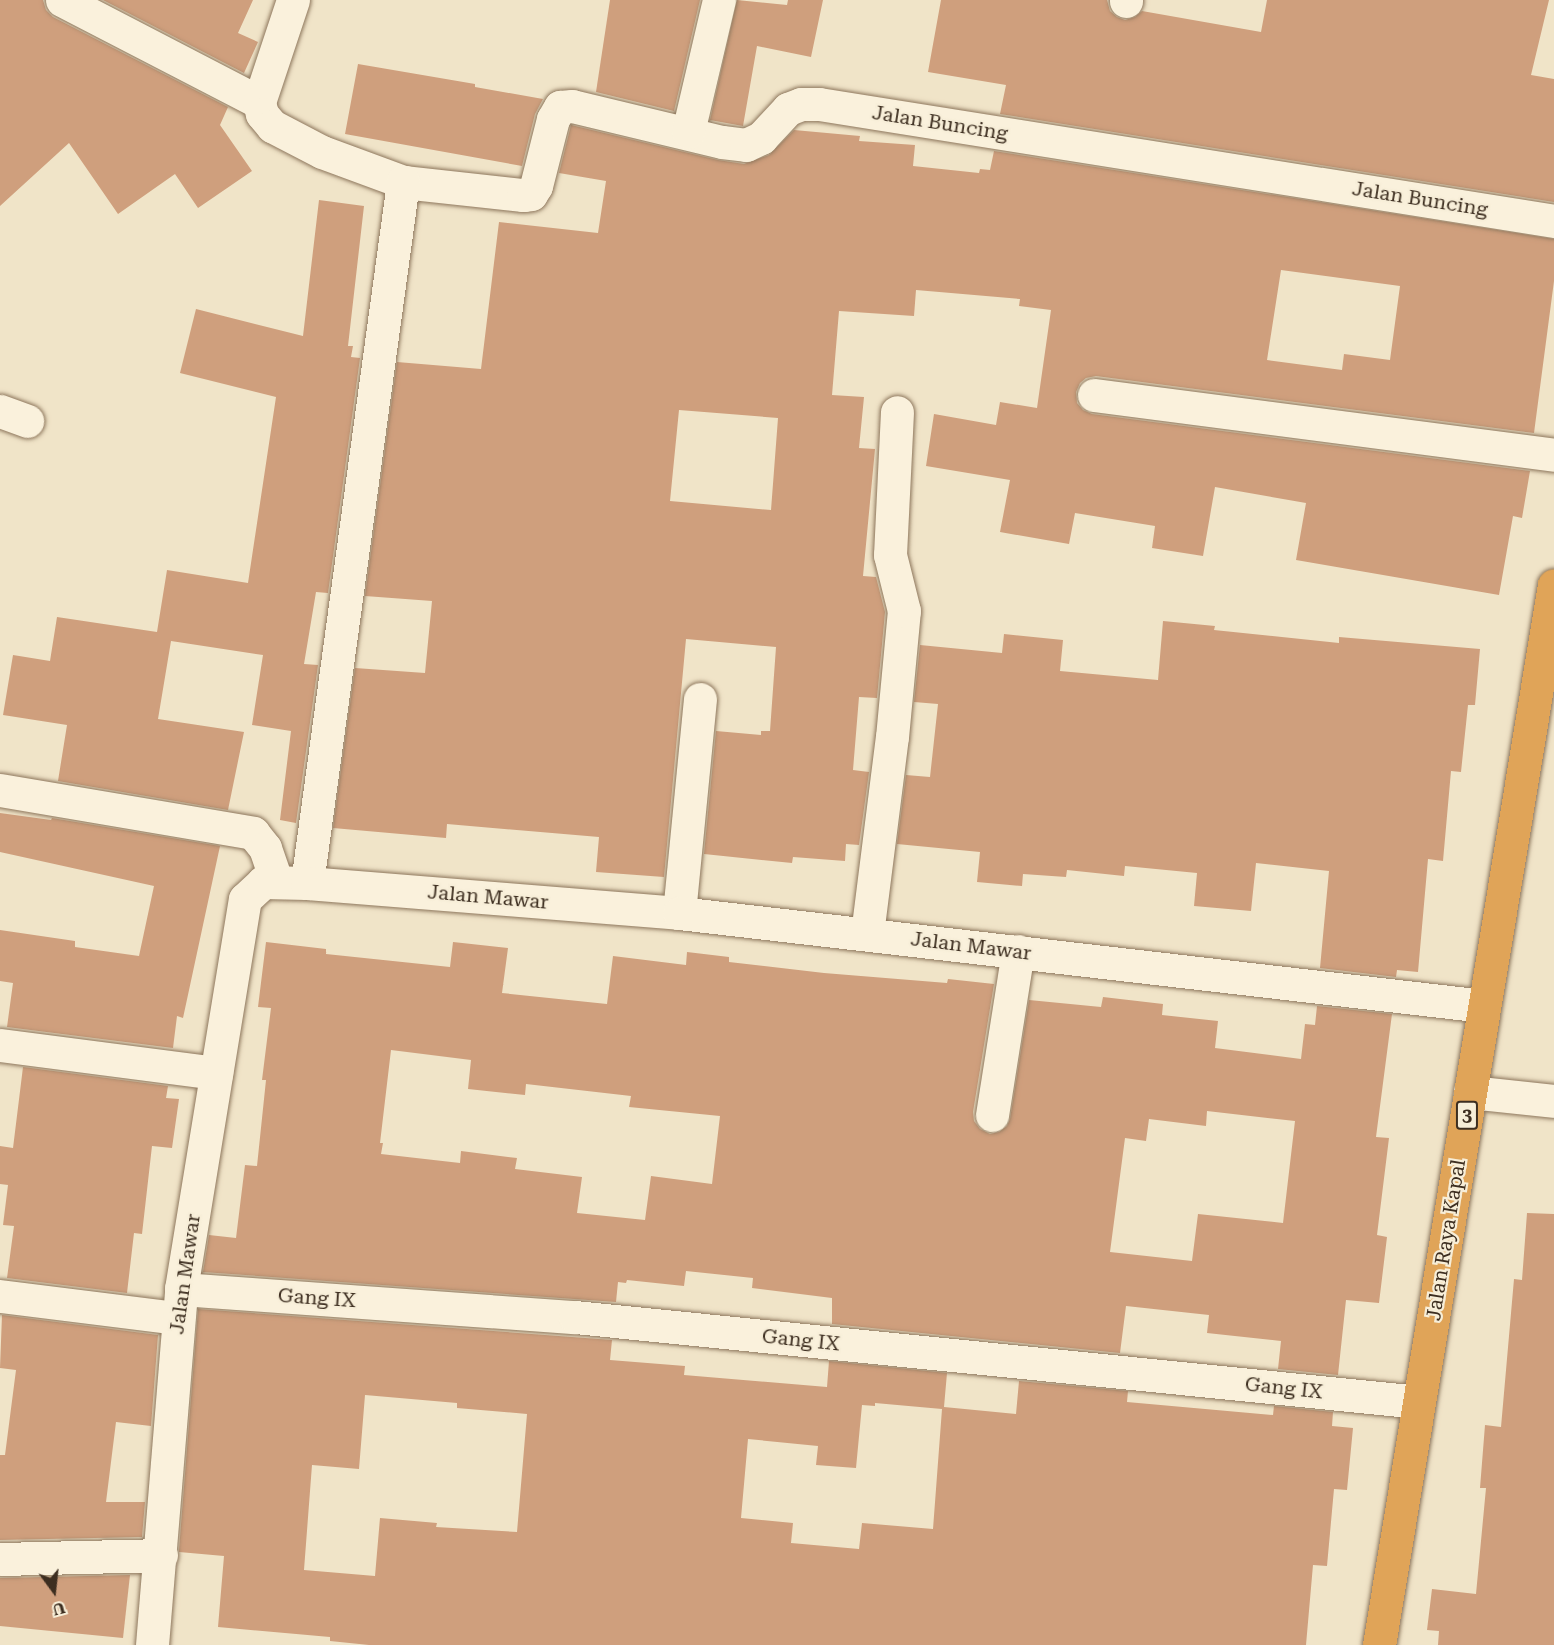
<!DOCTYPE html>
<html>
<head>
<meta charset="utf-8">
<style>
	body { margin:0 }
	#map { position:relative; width:1554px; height:1645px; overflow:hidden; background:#f0e4c8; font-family:"Roboto Serif",serif }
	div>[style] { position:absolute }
	.building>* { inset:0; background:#cf9f7d }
	.roads { filter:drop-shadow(0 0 2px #8d765c) drop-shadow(0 0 2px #8d765c) }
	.street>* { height:33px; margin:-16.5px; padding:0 16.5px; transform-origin:16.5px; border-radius:16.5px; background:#faf1dc }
	.highway>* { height:33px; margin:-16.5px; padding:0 16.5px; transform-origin:16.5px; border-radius:16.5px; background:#e0a458 }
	span { translate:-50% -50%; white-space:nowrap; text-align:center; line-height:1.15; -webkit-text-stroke:4.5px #f7eed8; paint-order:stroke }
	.shield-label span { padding:2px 4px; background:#f7eed8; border:2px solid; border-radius:4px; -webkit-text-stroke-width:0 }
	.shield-label { font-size:18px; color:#3d2e20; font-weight:700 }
	.street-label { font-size:20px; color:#3d2e20 }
	.north { position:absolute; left:24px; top:1561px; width:60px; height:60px; -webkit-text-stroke:4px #f7eed8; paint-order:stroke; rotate:165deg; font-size:16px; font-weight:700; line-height:24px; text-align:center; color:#3d2e20 }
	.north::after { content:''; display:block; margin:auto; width:21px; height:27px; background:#3d2e20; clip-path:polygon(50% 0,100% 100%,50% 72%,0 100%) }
</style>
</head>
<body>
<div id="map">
	<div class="building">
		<i style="clip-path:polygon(0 0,43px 0,46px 10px,53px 17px,228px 107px,220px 125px,252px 171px,198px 208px,175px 174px,118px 214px,69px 143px,0 206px)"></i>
		<i style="clip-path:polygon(103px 0,253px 0,238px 33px,258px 42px,244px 73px)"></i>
		<i style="clip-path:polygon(610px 0,700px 0,674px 111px,596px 92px)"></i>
		<i style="clip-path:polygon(737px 0,787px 5px,788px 0,823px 0,811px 57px,757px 46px,743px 126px,710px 120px)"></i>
		<i style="clip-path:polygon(941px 0,1107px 0,1110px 11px,1117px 17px,1125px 20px,1135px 17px,1142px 11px,1261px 32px,1267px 0,1549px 0,1531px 75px,1554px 79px,1554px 202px,1000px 114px,1006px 85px,928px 72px)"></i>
		<i style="clip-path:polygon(358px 64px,475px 84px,475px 87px,543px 99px,535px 114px,522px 166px,345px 134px)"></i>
		<i style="clip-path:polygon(evenodd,571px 125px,718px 160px,744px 164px,769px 155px,794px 130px,860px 136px,859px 141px,915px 145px,913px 166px,979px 173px,980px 169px,990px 170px,994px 151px,1554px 239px,1554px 281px,1534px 433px,1096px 376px,1086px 378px,1080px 383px,1076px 392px,1077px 403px,1083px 410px,1092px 414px,1530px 471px,1522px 518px,1513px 516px,1499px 595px,1296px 560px,1306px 503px,1215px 487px,1203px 556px,1152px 548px,1155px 526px,1075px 513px,1069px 544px,1000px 532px,1010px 480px,926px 466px,934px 414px,996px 425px,1000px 402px,1037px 408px,1051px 310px,1019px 306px,1020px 299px,916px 290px,914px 316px,839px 311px,832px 395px,864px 397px,859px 448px,875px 449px,863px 576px,876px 577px,885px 612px,877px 698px,859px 697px,853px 770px,869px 772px,859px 845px,846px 844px,845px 861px,793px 857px,792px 863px,704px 854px,716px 731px,761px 735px,761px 731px,770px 731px,776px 647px,686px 639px,664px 877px,596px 872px,599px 837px,447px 824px,446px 838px,333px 828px,355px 668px,425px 673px,432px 601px,365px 596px,397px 362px,481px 369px,499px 222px,598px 233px,606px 181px,559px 173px,571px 125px,1281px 270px,1400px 286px,1390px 360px,1344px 354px,1342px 370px,1267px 360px,1281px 270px,571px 125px,679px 410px,778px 418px,771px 510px,670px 501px,679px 410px)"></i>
		<i style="clip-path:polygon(319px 200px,364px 206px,348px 346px,353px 346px,351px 357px,360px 358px,328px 593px,316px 592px,304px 664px,318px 665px,296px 823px,280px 820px,291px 731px,252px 725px,263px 655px,171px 641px,158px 719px,244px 732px,228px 810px,58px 781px,67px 725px,3px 715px,13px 655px,50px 661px,57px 617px,157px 632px,167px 570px,248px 583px,276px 397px,180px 373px,196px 309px,303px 336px)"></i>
		<i style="clip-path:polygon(1163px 621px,1215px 626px,1214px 630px,1339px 643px,1339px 637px,1480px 649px,1475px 705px,1468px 705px,1461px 772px,1451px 771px,1443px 861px,1428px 859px,1418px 972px,1397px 970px,1396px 977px,1320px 968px,1329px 871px,1256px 863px,1251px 911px,1194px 906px,1197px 873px,1125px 866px,1124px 876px,1067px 870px,1066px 877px,1023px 874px,1022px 886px,977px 882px,980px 852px,897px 844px,906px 775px,930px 777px,938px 704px,914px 702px,920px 645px,1002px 653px,1004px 634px,1063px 640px,1060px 671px,1158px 680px)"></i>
		<i style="clip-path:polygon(0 813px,51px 820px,52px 818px,220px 846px,183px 1018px,177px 1016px,173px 1048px,7px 1027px,13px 983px,0 981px,0 930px,75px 941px,75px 947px,139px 956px,154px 886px,0 852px)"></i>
		<i style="clip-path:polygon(evenodd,266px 942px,326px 949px,326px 954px,450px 967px,453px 942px,508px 948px,502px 993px,607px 1004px,613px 956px,686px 965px,687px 952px,729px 957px,729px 962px,824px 973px,947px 983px,948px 979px,994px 984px,973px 1112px,974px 1121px,980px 1129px,990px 1134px,999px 1132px,1007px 1126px,1010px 1119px,1029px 1000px,1101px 1007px,1103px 997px,1163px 1004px,1162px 1015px,1218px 1021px,1215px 1048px,1301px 1059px,1305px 1024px,1315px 1025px,1317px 1006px,1392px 1014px,1376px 1137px,1389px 1138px,1377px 1235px,1387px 1237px,1379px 1303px,1346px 1300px,1338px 1375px,1278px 1369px,1281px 1341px,1207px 1333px,1209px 1315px,1126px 1306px,1120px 1353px,832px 1324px,832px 1298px,752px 1288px,753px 1278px,686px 1271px,684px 1286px,627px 1280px,626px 1283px,618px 1282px,616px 1302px,203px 1272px,209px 1235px,236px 1238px,245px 1165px,257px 1166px,266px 1080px,262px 1080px,271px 1008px,258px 1007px,266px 942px,391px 1050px,471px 1060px,468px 1089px,525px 1095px,526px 1084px,631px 1096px,629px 1107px,720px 1116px,712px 1184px,651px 1176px,645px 1220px,577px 1213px,582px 1177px,515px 1169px,517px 1158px,461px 1151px,460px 1163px,381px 1154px,383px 1143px,380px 1143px,391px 1050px,266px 942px,1207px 1111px,1295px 1121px,1283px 1223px,1198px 1214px,1192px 1261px,1110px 1252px,1125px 1138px,1146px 1141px,1149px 1119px,1206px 1126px,1207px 1111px)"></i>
		<i style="clip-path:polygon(23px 1067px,168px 1086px,166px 1098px,179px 1099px,172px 1148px,152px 1146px,142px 1234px,134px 1233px,127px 1293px,7px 1278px,14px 1226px,3px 1225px,8px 1185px,0 1184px,0 1146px,13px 1148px)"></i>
		<i style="clip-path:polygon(1527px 1213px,1554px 1214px,1554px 1645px,1438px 1645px,1439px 1631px,1427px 1630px,1432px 1589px,1476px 1594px,1486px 1488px,1480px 1488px,1485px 1425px,1501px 1427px,1514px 1279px,1522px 1280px)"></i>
		<i style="clip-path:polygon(evenodd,198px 1309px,612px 1340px,610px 1360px,685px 1366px,684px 1375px,827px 1387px,829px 1361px,947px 1373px,944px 1407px,1016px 1414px,1019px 1381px,1128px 1391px,1127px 1402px,1273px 1415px,1274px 1406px,1333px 1412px,1332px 1426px,1353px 1428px,1347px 1490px,1334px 1489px,1327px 1566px,1313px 1565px,1306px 1645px,369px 1645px,330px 1641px,330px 1637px,218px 1627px,224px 1556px,179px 1552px,179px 1550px,198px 1309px,365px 1395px,457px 1403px,457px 1408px,527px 1414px,517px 1532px,436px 1527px,437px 1523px,380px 1518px,375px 1576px,304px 1570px,312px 1465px,359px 1469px,365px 1395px,198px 1309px,875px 1403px,942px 1409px,933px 1529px,862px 1523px,859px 1549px,791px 1543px,793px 1523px,741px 1518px,748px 1439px,818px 1446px,816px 1465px,856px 1468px,862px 1405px,875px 1406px,875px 1403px)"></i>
		<i style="clip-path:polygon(2px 1315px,158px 1335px,151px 1426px,116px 1422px,106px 1502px,145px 1502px,142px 1537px,0 1540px,0 1455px,5px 1455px,16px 1370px,0 1368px)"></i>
		<i style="clip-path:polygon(130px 1575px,123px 1638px,0 1626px,0 1578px)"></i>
	</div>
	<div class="roads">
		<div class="street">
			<i style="left:62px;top:0;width:222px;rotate:27.4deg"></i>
			<i style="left:293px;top:0;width:108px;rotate:108.4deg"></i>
			<i style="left:259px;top:102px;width:12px;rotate:76deg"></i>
			<i style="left:262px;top:114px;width:16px;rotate:50deg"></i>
			<i style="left:272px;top:126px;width:56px;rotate:27.5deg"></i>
			<i style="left:322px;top:152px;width:86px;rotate:20.3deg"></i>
			<i style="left:403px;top:182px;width:121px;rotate:6.2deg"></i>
			<i style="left:523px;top:195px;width:8px;rotate:-7deg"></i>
			<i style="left:531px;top:194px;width:9px;rotate:-58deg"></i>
			<i style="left:536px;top:186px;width:69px;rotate:-75.8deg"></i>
			<i style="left:553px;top:119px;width:14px;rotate:-60deg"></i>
			<i style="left:560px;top:107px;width:12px;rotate:-5deg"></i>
			<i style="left:572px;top:106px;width:154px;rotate:13.5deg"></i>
			<i style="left:722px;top:142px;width:24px;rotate:7deg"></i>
			<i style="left:746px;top:145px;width:17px;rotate:-25deg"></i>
			<i style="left:761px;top:138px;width:40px;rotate:-47deg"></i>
			<i style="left:788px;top:109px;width:14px;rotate:-21deg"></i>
			<i style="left:801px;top:104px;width:18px"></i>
			<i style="left:819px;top:104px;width:744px;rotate:9.04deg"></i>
			<i style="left:1126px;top:1px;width:1px;rotate:-90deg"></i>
			<i style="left:688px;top:132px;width:136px;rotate:-76.8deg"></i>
			<i style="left:1094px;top:395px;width:464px;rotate:7.4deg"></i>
			<i style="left:0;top:411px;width:29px;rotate:20deg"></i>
			<i style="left:0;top:790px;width:257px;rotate:9.6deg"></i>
			<i style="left:253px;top:833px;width:19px;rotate:51deg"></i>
			<i style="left:265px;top:848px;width:36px;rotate:71deg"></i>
			<i style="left:307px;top:883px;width:708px;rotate:-82.2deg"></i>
			<i style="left:679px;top:913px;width:215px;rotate:-84.4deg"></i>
			<i style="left:867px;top:934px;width:199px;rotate:-82.8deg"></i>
			<i style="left:892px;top:737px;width:127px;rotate:-84.6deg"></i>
			<i style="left:904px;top:611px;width:58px;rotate:-104deg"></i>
			<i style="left:890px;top:555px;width:143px;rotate:-87.2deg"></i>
			<i style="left:0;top:1045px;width:218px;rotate:7.4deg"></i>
			<i style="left:1470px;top:1092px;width:84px;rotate:6.1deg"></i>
			<i style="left:992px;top:1115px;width:166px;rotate:-81deg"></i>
			<i style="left:181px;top:1289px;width:395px;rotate:4.1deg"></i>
			<i style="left:575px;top:1317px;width:848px;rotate:5.75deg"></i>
			<i style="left:0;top:1296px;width:178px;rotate:7.1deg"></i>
			<i style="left:0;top:1559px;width:161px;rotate:-1.4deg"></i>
			<i style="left:152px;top:1645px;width:357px;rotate:-85.3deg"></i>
			<i style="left:181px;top:1289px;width:395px;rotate:-80.7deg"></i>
			<i style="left:245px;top:899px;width:25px;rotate:-43deg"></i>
			<i style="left:263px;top:882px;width:44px;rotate:1.3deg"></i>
			<i style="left:307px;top:883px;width:373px;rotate:4.6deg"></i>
			<i style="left:679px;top:913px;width:810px;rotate:6.59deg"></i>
		</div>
		<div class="highway">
			<i style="left:1379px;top:1645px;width:1074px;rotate:-80.63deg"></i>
		</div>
	</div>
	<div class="shield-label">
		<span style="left:1467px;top:1115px">3</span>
	</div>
	<div class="street-label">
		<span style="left:940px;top:123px;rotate:9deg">Jalan Buncing</span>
		<span style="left:1420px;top:199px;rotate:9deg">Jalan Buncing</span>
		<span style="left:488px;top:897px;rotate:5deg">Jalan Mawar</span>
		<span style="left:971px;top:946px;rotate:7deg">Jalan Mawar</span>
		<span style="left:1446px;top:1240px;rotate:-81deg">Jalan Raya Kapal</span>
		<span style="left:185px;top:1274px;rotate:-82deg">Jalan Mawar</span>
		<span style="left:317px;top:1298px;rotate:4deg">Gang IX</span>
		<span style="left:801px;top:1340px;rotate:6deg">Gang IX</span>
		<span style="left:1284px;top:1388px;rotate:6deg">Gang IX</span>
	</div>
	<div class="north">U</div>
</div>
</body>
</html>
